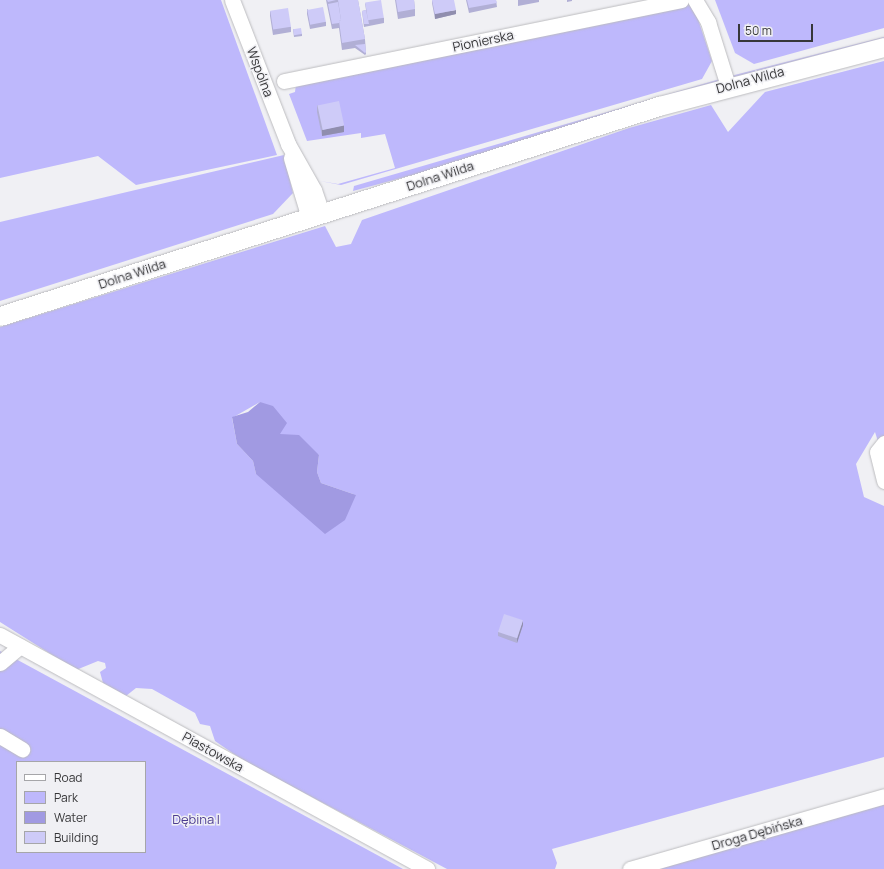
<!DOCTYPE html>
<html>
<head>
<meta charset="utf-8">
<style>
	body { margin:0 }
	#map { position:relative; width:884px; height:869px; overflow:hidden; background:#f0f0f4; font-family:Manrope,sans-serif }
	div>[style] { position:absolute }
	.green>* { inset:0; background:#beb8fc }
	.water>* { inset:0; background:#a19ae2 }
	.roads { filter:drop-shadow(0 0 1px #bcbcbf) drop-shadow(0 0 1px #bcbcbf) }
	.minor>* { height:15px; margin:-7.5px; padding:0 7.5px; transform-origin:7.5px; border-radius:7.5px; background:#fff }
	.major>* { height:19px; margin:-9.5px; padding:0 9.5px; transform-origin:9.5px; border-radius:9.5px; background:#fff }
	.wall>* { inset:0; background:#b1afd5 }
	.shaded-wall>* { inset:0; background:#908eae }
	.building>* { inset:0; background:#cecbf8; transform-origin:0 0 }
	span { translate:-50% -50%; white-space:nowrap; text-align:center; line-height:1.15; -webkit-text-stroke:3px #f0f0f4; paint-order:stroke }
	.street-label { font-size:13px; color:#373739 }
	.park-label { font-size:13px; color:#4c3c91 }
	.legend { position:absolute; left:16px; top:761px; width:130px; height:92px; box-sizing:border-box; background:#f0f0f4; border:1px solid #a6a6a9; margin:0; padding:5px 7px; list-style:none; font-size:12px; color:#373739 }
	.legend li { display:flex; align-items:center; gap:8px; height:20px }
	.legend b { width:20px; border:1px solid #a6a6a9 }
	.scale { position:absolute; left:738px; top:24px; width:75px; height:18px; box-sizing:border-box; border:2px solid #373739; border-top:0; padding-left:5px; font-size:12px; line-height:14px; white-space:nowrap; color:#373739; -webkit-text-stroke:3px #f0f0f4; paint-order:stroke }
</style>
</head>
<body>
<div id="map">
	<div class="green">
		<i style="clip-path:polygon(0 0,221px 0,277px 155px,136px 185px,98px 156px,0 178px)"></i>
		<i style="clip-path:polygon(715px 0,884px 0,884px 28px,754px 64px,735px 53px)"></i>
		<i style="clip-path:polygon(689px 4px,694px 7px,712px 61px,702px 79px,341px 185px,320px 181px,338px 184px,395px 168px,385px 134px,361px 138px,361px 133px,307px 141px,289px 94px,295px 92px,296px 84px,511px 43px,511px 36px)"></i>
		<i style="clip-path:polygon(884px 37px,884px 41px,736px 78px,731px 76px)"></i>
		<i style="clip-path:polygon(evenodd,884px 61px,884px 460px,875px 432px,856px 464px,864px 497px,884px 506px,884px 757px,552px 849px,557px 863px,555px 869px,447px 869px,244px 761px,215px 741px,210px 726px,200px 724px,195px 713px,152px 689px,136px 688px,126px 696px,103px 683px,100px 672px,106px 668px,105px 663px,98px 661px,76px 670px,0 622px,0 327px,325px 226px,336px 247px,351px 244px,362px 220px,629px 128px,711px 105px,728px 132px,765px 92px,884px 61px,260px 402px,280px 434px,319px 455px,317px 472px,321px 483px,356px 495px,256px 474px,253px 461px,237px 444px,232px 418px,260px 402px)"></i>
		<i style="clip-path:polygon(720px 79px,719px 83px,487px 155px,353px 191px,354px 186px)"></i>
		<i style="clip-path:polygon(284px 155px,293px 193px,273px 214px,0 301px,0 222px)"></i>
		<i style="clip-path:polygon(evenodd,0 651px,14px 658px,403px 869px,0 869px,0 651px,17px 762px,145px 762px,145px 852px,17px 852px,17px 762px)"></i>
		<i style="clip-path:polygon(884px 801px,884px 869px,646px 869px)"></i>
	</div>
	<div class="water">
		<i style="clip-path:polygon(260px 402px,273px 406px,287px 423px,280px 434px,299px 435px,319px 455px,317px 472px,321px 483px,356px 495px,345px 520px,325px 534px,256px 474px,253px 461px,237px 444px,232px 417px,248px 412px)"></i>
	</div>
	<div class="roads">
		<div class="minor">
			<i style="left:232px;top:0;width:155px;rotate:68.7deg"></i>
			<i style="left:288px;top:144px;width:53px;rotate:60.5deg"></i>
			<i style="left:314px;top:190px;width:24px;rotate:71deg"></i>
			<i style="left:695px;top:0;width:26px;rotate:59deg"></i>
			<i style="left:708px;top:22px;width:67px;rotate:72.6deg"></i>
			<i style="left:284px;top:81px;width:405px;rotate:-11.5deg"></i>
			<i style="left:291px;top:158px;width:63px;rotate:73.3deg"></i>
			<i style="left:884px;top:443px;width:11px;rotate:128deg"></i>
			<i style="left:877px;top:452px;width:30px;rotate:76deg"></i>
			<i style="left:0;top:635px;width:487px;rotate:28.7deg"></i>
			<i style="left:0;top:663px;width:26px;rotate:-40deg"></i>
			<i style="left:0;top:736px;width:26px;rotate:31deg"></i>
			<i style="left:630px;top:869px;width:264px;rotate:-16deg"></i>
		</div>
		<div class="major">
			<i style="left:0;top:316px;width:692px;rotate:-17.68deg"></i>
			<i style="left:659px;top:106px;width:233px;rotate:-14.7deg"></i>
		</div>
	</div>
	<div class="wall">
		<i style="clip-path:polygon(326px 0,358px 0,365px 39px,366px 54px,365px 55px,355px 48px,342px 50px,339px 28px,332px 29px)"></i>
		<i style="clip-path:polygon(395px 0,414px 0,415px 9px,415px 16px,398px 19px)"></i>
		<i style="clip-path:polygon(432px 0,456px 14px,435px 19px,432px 3px)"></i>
		<i style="clip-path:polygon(466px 0,496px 0,497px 7px,469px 13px)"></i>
		<i style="clip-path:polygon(518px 0,539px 0,539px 2px,518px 6px)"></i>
		<i style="clip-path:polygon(567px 0,572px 0,572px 1px,567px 2px)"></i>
		<i style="clip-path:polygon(365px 3px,384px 18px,384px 23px,364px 27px,362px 11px,366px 10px)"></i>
		<i style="clip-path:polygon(307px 9px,326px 22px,326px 26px,310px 29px,307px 14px)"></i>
		<i style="clip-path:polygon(270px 11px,291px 27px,291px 32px,273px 35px,270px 16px)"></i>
		<i style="clip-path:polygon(293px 29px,302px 34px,302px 36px,294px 37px)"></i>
		<i style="clip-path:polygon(317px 105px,344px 132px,322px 136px,317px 112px)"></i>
		<i style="clip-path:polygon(523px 625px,517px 643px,498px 636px,498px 632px)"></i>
	</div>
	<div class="shaded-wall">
		<i style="clip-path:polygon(456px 10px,456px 14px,435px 19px,435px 14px)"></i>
		<i style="clip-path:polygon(344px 125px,344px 132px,322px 136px,322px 130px)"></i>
		<i style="clip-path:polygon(523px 620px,523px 625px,517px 643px,517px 638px)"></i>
	</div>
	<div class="building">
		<i style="clip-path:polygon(327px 0,336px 0,328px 2px)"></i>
		<i style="clip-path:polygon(338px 0,358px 0,365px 39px,342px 43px,339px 21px,341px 20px)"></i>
		<i style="left:381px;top:0;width:18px;height:16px;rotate:81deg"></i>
		<i style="clip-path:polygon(396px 0,414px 0,415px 9px,398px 12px)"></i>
		<i style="clip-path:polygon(432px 0,454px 0,456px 10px,435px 14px)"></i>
		<i style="clip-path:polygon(467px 0,496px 0,497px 3px,469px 8px)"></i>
		<i style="clip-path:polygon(338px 2px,341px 20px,339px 21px,339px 23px,332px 24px,328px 4px)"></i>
		<i style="left:323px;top:7px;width:15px;height:16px;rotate:79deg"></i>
		<i style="left:288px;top:8px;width:19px;height:18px;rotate:81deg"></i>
		<i style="clip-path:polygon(366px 10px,369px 24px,364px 24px,362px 11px)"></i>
		<i style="left:301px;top:28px;width:6px;height:8px;rotate:81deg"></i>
		<i style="clip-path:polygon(365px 44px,366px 52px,365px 53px,355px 45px)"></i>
		<i style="left:339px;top:101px;width:25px;height:22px;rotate:78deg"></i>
		<i style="left:504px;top:614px;width:20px;height:19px;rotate:18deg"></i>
	</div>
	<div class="street-label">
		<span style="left:483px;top:41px;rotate:-12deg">Pionierska</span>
		<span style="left:260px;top:72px;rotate:69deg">Wspólna</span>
		<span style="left:750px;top:80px;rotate:-15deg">Dolna Wilda</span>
		<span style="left:440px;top:176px;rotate:-18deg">Dolna Wilda</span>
		<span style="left:132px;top:274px;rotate:-18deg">Dolna Wilda</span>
		<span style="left:213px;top:752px;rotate:29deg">Piastowska</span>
		<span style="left:757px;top:833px;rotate:-16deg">Droga Dębińska</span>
	</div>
	<div class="park-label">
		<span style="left:196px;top:819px">Dębina I</span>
	</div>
	<ul class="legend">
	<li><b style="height:5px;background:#fff"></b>Road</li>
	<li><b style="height:11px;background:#beb8fc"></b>Park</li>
	<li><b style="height:11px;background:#a19ae2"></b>Water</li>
	<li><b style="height:11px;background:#cecbf8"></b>Building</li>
	</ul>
	<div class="scale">50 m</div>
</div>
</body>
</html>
